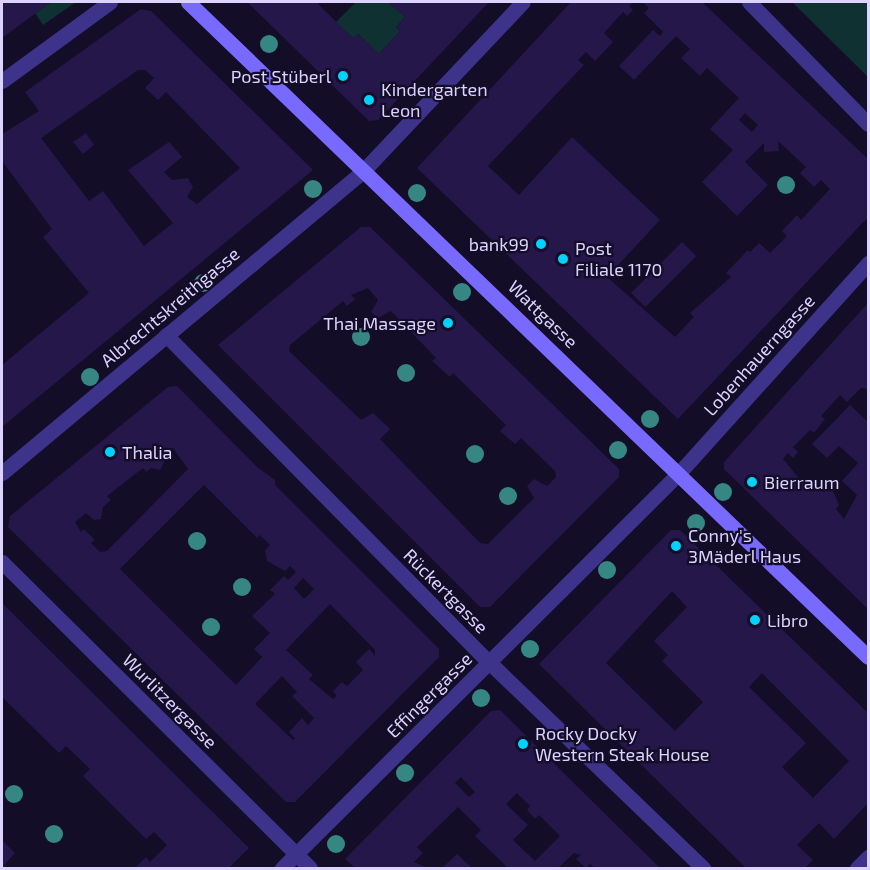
<!DOCTYPE html>
<html>
<head>
<meta charset="utf-8">
<style>
	body { margin:0 }
	#map { position:relative; width:870px; height:870px; overflow:hidden; background:#130d27; font-family:"Exo 2",sans-serif }
	div>[style] { position:absolute }
	.green>* { inset:0; background:#0f3132 }
	.building>* { inset:0; background:#25174a; transform-origin:0 0 }
	.street>* { height:15px; margin:-7.5px; padding:0 7.5px; transform-origin:7.5px; border-radius:7.5px; background:#3d338b }
	.secondary>* { height:15px; margin:-7.5px; padding:0 7.5px; transform-origin:7.5px; border-radius:7.5px; background:#796aff }
	.trees>* { width:18px; height:18px; margin:-9px; border-radius:50%; background:#368784 }
	.dots>* { width:16px; height:16px; translate:-50% -50%; box-sizing:border-box; border:3px solid #130d27; border-radius:50% }
	span { translate:-50% -50%; white-space:nowrap; text-align:center; line-height:1.15; -webkit-text-stroke:4.5px #130d27; paint-order:stroke }
	.poi-label { font-size:18px; color:#dcd3ff }
	.right { translate:-100% -50%; text-align:right }
	.left { translate:0 -50%; text-align:left }
	.street-label { font-size:18px; color:#dcd3ff }
	.frame { position:absolute; inset:0; border:3px solid #dcd3ff; pointer-events:none }
</style>
</head>
<body>
<div id="map">
	<div class="green">
		<i style="clip-path:polygon(51px 2px,76px 2px,43px 25px,35px 13px)"></i>
		<i style="clip-path:polygon(356px 2px,388px 2px,405px 17px,396px 27px,400px 31px,379px 54px,358px 34px,353px 38px,336px 22px)"></i>
		<i style="clip-path:polygon(792px 2px,868px 2px,868px 77px)"></i>
	</div>
	<div class="building">
		<i style="clip-path:polygon(2px 2px,51px 2px,2px 38px)"></i>
		<i style="clip-path:polygon(247px 2px,321px 2px,318px 4px,353px 38px,358px 34px,379px 54px,400px 31px,396px 27px,405px 17px,388px 2px,489px 2px,378px 120px,369px 121px)"></i>
		<i style="clip-path:polygon(evenodd,571px 2px,633px 2px,629px 6px,633px 10px,627px 16px,623px 12px,604px 33px,613px 42px,595px 61px,586px 52px,578px 60px,584px 65px,488px 166px,519px 195px,572px 137px,660px 220px,607px 277px,675px 337px,694px 317px,690px 313px,731px 277px,726px 273px,748px 250px,750px 252px,759px 243px,770px 253px,787px 236px,782px 231px,797px 215px,801px 220px,830px 189px,821px 180px,814px 187px,800px 173px,806px 167px,778px 141px,779px 151px,764px 152px,764px 143px,745px 162px,768px 185px,737px 216px,702px 182px,733px 150px,710px 129px,739px 98px,707px 68px,700px 76px,681px 58px,690px 49px,676px 36px,634px 80px,619px 66px,653px 30px,660px 36px,663px 32px,644px 13px,649px 8px,642px 2px,702px 2px,868px 159px,868px 217px,678px 419px,417px 168px,571px 2px,745px 113px,758px 125px,752px 132px,739px 120px,745px 113px)"></i>
		<i style="clip-path:polygon(evenodd,141px 9px,151px 11px,313px 170px,2px 427px,2px 365px,89px 293px,43px 237px,52px 229px,2px 161px,2px 134px,39px 111px,25px 92px,141px 9px,138px 70px,145px 70px,154px 78px,145px 88px,158px 100px,166px 92px,240px 168px,197px 204px,187px 197px,193px 187px,188px 178px,172px 180px,164px 172px,182px 157px,169px 142px,128px 170px,173px 223px,144px 246px,103px 191px,89px 201px,41px 138px,138px 70px)"></i>
		<i style="clip-path:polygon(86px 133px,94px 145px,83px 154px,73px 142px)"></i>
		<i style="clip-path:polygon(evenodd,361px 227px,370px 227px,619px 469px,619px 477px,490px 607px,480px 607px,218px 345px,361px 227px,368px 288px,378px 300px,371px 312px,378px 318px,391px 311px,436px 358px,432px 361px,450px 377px,453px 373px,506px 425px,500px 431px,515px 444px,521px 438px,555px 471px,556px 477px,547px 486px,534px 479px,527px 486px,534px 498px,488px 544px,480px 543px,380px 439px,390px 429px,373px 413px,361px 420px,289px 351px,290px 345px,343px 301px,347px 306px,355px 299px,351px 295px,368px 288px)"></i>
		<i style="left:682px;top:242px;width:20px;height:72px;rotate:45deg"></i>
		<i style="clip-path:polygon(868px 303px,868px 389px,861px 388px,847px 402px,840px 395px,821px 416px,825px 419px,814px 433px,810px 430px,793px 447px,798px 452px,793px 458px,788px 453px,783px 459px,803px 483px,816px 490px,820px 486px,833px 491px,839px 505px,836px 509px,844px 519px,857px 495px,842px 481px,858px 463px,839px 446px,827px 458px,812px 444px,850px 405px,868px 422px,868px 609px,724px 469px,724px 462px)"></i>
		<i style="clip-path:polygon(evenodd,177px 386px,257px 467px,275px 480px,275px 485px,439px 649px,439px 657px,295px 802px,286px 802px,8px 527px,10px 516px,168px 387px,177px 386px,173px 448px,188px 469px,107px 551px,100px 552px,91px 543px,95px 540px,84px 529px,81px 532px,75px 522px,86px 513px,94px 520px,101px 519px,103px 507px,111px 500px,107px 496px,143px 468px,146px 472px,151px 468px,160px 470px,169px 453px,165px 449px,173px 448px,177px 386px,204px 485px,257px 538px,260px 535px,270px 545px,265px 550px,267px 561px,285px 571px,290px 566px,296px 572px,288px 580px,284px 576px,270px 590px,275px 594px,252px 616px,270px 633px,254px 649px,262px 657px,236px 685px,120px 569px,204px 485px,177px 386px,303px 578px,314px 589px,304px 599px,294px 588px,303px 578px,177px 386px,330px 604px,375px 650px,375px 656px,369px 649px,356px 662px,363px 670px,347px 686px,342px 682px,333px 691px,337px 696px,333px 699px,309px 679px,313px 675px,286px 650px,330px 604px,177px 386px,282px 676px,297px 692px,292px 696px,314px 718px,308px 725px,302px 718px,289px 732px,295px 738px,293px 740px,255px 704px,282px 676px)"></i>
		<i style="clip-path:polygon(evenodd,671px 530px,680px 530px,868px 713px,868px 803px,834px 839px,819px 823px,797px 845px,813px 860px,805px 868px,746px 868px,539px 664px,671px 530px,672px 591px,687px 607px,654px 641px,668px 655px,662px 661px,703px 702px,675px 731px,606px 663px,672px 591px,671px 530px,762px 673px,849px 761px,813px 798px,782px 767px,806px 743px,749px 687px,762px 673px)"></i>
		<i style="clip-path:polygon(2px 603px,249px 848px,229px 868px,135px 868px,146px 857px,150px 862px,167px 845px,154px 832px,146px 839px,83px 776px,90px 769px,66px 746px,59px 753px,2px 697px)"></i>
		<i style="clip-path:polygon(evenodd,500px 710px,593px 802px,660px 868px,595px 868px,590px 864px,586px 868px,576px 859px,581px 855px,574px 853px,558px 868px,508px 868px,475px 836px,481px 830px,458px 807px,417px 847px,423px 853px,414px 862px,428px 868px,355px 868px,345px 859px,491px 711px,500px 710px,461px 777px,475px 792px,469px 797px,455px 783px,461px 777px,500px 710px,517px 793px,530px 806px,527px 810px,535px 819px,539px 815px,560px 836px,535px 861px,513px 840px,528px 825px,506px 804px,517px 793px)"></i>
		<i style="clip-path:polygon(2px 840px,15px 853px,4px 865px,7px 868px,2px 868px)"></i>
		<i style="clip-path:polygon(457px 854px,472px 868px,442px 868px)"></i>
	</div>
	<div class="street">
		<i style="left:749px;top:2px;width:170px;rotate:45.7deg"></i>
		<i style="left:2px;top:81px;width:134px;rotate:-36.2deg"></i>
		<i style="left:166px;top:335px;width:461px;rotate:45.4deg"></i>
		<i style="left:490px;top:663px;width:296px;rotate:43.9deg"></i>
		<i style="left:2px;top:473px;width:472px;rotate:-39.9deg"></i>
		<i style="left:364px;top:170px;width:231px;rotate:-46.6deg"></i>
		<i style="left:2px;top:562px;width:434px;rotate:44.8deg"></i>
		<i style="left:282px;top:868px;width:560px;rotate:-44.86deg"></i>
		<i style="left:679px;top:473px;width:283px;rotate:-48deg"></i>
		<i style="left:857px;top:868px;width:16px;rotate:-45deg"></i>
	</div>
	<div class="secondary">
		<i style="left:188px;top:2px;width:944px;rotate:43.93deg"></i>
	</div>
	<div class="trees">
		<i style="left:269px;top:44px"></i>
		<i style="left:786px;top:185px"></i>
		<i style="left:313px;top:189px"></i>
		<i style="left:417px;top:193px"></i>
		<i style="left:203px;top:283px"></i>
		<i style="left:462px;top:292px"></i>
		<i style="left:361px;top:337px"></i>
		<i style="left:406px;top:373px"></i>
		<i style="left:90px;top:377px"></i>
		<i style="left:650px;top:419px"></i>
		<i style="left:618px;top:450px"></i>
		<i style="left:475px;top:454px"></i>
		<i style="left:723px;top:492px"></i>
		<i style="left:508px;top:496px"></i>
		<i style="left:696px;top:523px"></i>
		<i style="left:197px;top:541px"></i>
		<i style="left:607px;top:570px"></i>
		<i style="left:242px;top:587px"></i>
		<i style="left:211px;top:627px"></i>
		<i style="left:530px;top:649px"></i>
		<i style="left:481px;top:698px"></i>
		<i style="left:405px;top:773px"></i>
		<i style="left:14px;top:794px"></i>
		<i style="left:54px;top:834px"></i>
		<i style="left:336px;top:844px"></i>
	</div>
	<div class="dots">
		<i style="left:343px;top:76px;background:#00d2fe"></i>
		<i style="left:369px;top:100px;background:#00d2fe"></i>
		<i style="left:541px;top:244px;background:#00d2fe"></i>
		<i style="left:563px;top:259px;background:#00d2fe"></i>
		<i style="left:448px;top:323px;background:#00d2fe"></i>
		<i style="left:110px;top:452px;background:#00d2fe"></i>
		<i style="left:752px;top:482px;background:#00d2fe"></i>
		<i style="left:676px;top:546px;background:#00d2fe"></i>
		<i style="left:755px;top:620px;background:#00d2fe"></i>
		<i style="left:523px;top:744px;background:#00d2fe"></i>
	</div>
	<div class="poi-label">
		<span class="right" style="left:331px;top:76px">Post Stüberl</span>
		<span class="left" style="left:381px;top:100px">Kindergarten<br>Leon</span>
		<span class="right" style="left:529px;top:244px">bank99</span>
		<span class="left" style="left:575px;top:259px">Post<br>Filiale 1170</span>
		<span class="right" style="left:436px;top:323px">Thai Massage</span>
		<span class="left" style="left:122px;top:452px">Thalia</span>
		<span class="left" style="left:764px;top:482px">Bierraum</span>
		<span class="left" style="left:688px;top:546px">Conny's<br>3Mäderl Haus</span>
		<span class="left" style="left:767px;top:620px">Libro</span>
		<span class="left" style="left:535px;top:744px">Rocky Docky<br>Western Steak House</span>
	</div>
	<div class="street-label">
		<span style="left:170px;top:307px;rotate:-40deg">Albrechtskreithgasse</span>
		<span style="left:543px;top:314px;rotate:44deg">Wattgasse</span>
		<span style="left:759px;top:355px;rotate:-48deg">Lobenhauerngasse</span>
		<span style="left:446px;top:591px;rotate:45deg">Rückertgasse</span>
		<span style="left:429px;top:695px;rotate:-45deg">Effingergasse</span>
		<span style="left:170px;top:701px;rotate:45deg">Wurlitzergasse</span>
	</div>
	<div class="frame"></div>
</div>
</body>
</html>
